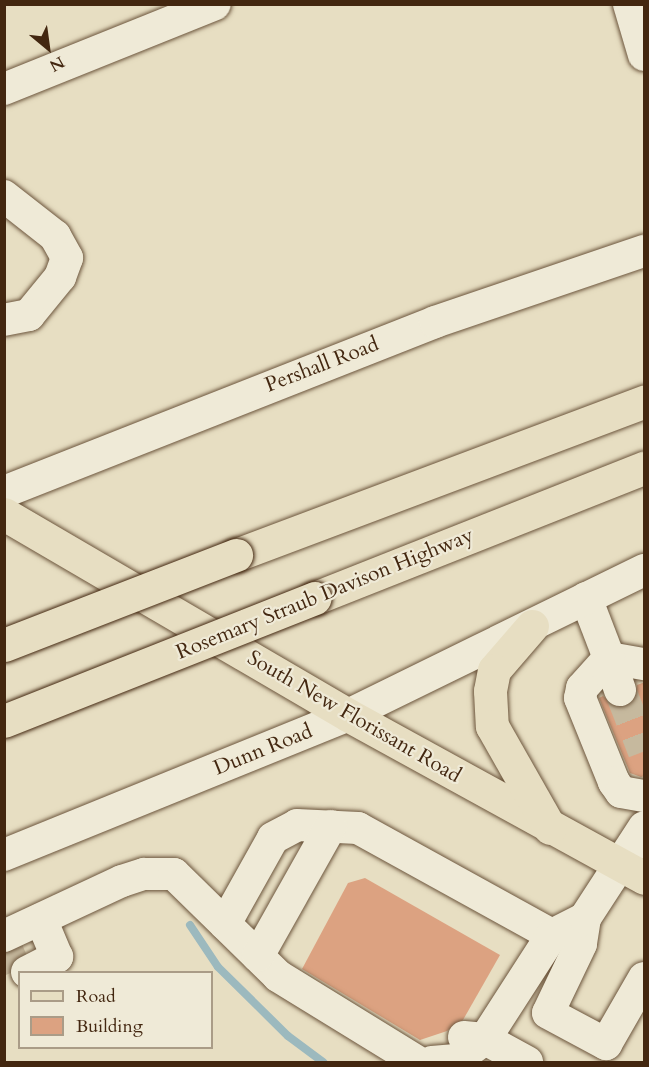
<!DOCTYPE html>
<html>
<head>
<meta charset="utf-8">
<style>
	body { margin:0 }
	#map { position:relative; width:649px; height:1067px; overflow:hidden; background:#e7dec2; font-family:Cardo,serif }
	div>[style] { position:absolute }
	.stream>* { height:8px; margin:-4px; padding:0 4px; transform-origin:4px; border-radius:4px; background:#9cb9be }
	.building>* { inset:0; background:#dca281 }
	.minor-tunnel>* { height:32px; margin-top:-16px; transform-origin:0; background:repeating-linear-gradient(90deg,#c6b99e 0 32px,transparent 0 48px) }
	.roads { filter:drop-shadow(0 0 2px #6c553c) drop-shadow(0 0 2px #6c553c) }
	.minor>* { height:32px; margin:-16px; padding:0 16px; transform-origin:16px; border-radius:16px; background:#efead7 }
	.major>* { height:33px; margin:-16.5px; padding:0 16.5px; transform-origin:16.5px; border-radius:16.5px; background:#e7dec2 }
	.highway>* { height:33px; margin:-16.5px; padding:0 16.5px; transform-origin:16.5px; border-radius:16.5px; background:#e7dec2 }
	.bridges { filter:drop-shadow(0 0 2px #432710) drop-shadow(0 0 2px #432710) }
	.highway-bridge>* { height:33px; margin:-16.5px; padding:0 16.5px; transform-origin:16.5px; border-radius:16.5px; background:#e7dec2 }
	span { translate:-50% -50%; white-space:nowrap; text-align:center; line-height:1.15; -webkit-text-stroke:4.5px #efead7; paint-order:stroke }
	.street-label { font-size:21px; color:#432710 }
	.frame { position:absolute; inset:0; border:6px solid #432710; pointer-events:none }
	.legend { position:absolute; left:18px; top:971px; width:195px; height:78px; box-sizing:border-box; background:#efead7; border:2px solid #aa9c87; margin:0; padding:8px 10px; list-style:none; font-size:18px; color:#432710 }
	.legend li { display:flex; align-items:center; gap:12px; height:30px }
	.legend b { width:30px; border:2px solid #aa9c87 }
	.north { position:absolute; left:18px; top:18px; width:60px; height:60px; -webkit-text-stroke:4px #efead7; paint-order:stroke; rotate:151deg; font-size:16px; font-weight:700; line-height:24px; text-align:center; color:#432710 }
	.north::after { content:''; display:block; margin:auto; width:21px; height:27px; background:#432710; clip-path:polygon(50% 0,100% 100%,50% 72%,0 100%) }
</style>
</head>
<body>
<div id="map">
	<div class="stream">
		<i style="left:190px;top:925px;width:50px;rotate:56.3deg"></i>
		<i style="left:218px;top:967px;width:98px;rotate:44.6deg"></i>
		<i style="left:288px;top:1036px;width:44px;rotate:36.6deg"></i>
	</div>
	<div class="building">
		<i style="clip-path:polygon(645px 682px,645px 776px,641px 777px,630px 773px,599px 698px,603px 696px,616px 707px,625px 707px,634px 701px,637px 685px)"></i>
		<i style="clip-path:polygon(365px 878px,500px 955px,463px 1020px,447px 1031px,420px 1040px,302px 969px,348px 883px)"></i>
	</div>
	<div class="minor-tunnel">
		<i style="left:620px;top:690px;width:66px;rotate:68.8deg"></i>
		<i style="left:5px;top:945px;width:28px;rotate:67deg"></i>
	</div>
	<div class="roads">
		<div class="minor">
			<i style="left:629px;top:4px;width:53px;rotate:73.6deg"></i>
			<i style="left:4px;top:89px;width:227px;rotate:-21.9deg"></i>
			<i style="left:4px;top:196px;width:65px;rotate:38.1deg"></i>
			<i style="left:55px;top:236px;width:25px;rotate:61deg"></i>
			<i style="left:67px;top:258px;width:20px;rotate:110deg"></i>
			<i style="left:60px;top:277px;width:49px;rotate:129.2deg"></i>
			<i style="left:29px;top:315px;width:25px;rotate:169deg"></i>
			<i style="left:4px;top:492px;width:463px;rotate:-21.5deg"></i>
			<i style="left:435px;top:322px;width:221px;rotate:-18.8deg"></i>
			<i style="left:586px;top:598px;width:64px;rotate:69deg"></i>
			<i style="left:609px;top:658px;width:36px;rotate:10deg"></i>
			<i style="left:620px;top:690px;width:34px;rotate:-109deg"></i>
			<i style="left:609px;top:658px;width:40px;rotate:132deg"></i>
			<i style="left:582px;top:688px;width:10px;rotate:101deg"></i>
			<i style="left:580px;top:698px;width:91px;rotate:68deg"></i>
			<i style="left:614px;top:782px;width:12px;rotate:55deg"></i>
			<i style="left:621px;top:792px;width:23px;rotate:10deg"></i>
			<i style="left:4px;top:855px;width:371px;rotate:-22.1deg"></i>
			<i style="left:348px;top:715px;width:330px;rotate:-26.1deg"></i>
			<i style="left:585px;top:918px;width:26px;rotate:99deg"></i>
			<i style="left:581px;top:944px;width:76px;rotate:115.6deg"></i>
			<i style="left:548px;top:1013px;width:66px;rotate:28.1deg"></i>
			<i style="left:606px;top:1044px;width:76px;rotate:-60.1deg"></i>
			<i style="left:225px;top:924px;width:98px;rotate:-60.8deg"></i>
			<i style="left:273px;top:838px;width:27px;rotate:-28deg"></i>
			<i style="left:297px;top:825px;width:61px;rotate:2.8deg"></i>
			<i style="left:358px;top:828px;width:222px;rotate:28.9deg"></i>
			<i style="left:4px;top:936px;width:130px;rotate:-25deg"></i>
			<i style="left:122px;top:881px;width:23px;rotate:-18deg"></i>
			<i style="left:144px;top:874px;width:30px"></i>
			<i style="left:174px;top:874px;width:146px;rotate:44.4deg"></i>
			<i style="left:278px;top:976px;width:164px;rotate:31.6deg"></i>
			<i style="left:258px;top:956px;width:149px;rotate:-60.7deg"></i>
			<i style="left:27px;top:972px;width:34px;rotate:-27deg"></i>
			<i style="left:57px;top:957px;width:41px;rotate:-112.8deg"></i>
			<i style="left:464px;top:1037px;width:21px;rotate:5deg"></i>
			<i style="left:485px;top:1039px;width:48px;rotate:28.7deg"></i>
			<i style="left:432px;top:1062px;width:24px;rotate:-5deg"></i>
			<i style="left:456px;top:1060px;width:36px;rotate:-36deg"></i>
			<i style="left:485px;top:1039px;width:124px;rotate:-57.2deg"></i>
			<i style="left:552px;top:935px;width:37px;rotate:-27deg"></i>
			<i style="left:585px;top:918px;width:108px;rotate:-57deg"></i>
		</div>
		<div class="major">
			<i style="left:4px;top:514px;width:398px;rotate:30.3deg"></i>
			<i style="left:348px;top:715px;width:338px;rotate:28.8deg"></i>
			<i style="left:532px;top:626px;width:58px;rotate:130.8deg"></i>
			<i style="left:494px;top:670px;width:21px;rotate:101deg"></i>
			<i style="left:490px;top:691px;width:35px;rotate:87deg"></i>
			<i style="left:492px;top:726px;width:117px;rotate:60.4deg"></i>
		</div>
		<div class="highway">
			<i style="left:236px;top:555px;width:436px;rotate:-20.6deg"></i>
			<i style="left:315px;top:598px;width:354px;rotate:-21.6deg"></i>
		</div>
	</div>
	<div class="bridges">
		<div class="highway-bridge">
			<i style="left:4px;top:645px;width:249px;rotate:-21.2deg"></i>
			<i style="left:4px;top:721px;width:334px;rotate:-21.6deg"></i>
		</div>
	</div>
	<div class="street-label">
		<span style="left:322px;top:365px;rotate:-21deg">Pershall Road</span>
		<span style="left:325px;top:594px;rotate:-22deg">Rosemary Straub Davison Highway</span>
		<span style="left:354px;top:717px;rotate:30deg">South New Florissant Road</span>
		<span style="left:263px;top:750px;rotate:-22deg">Dunn Road</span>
	</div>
	<div class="frame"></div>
	<ul class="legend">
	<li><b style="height:8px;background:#e7dec2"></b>Road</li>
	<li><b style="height:16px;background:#dca281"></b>Building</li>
	</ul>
	<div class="north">N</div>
</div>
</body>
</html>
